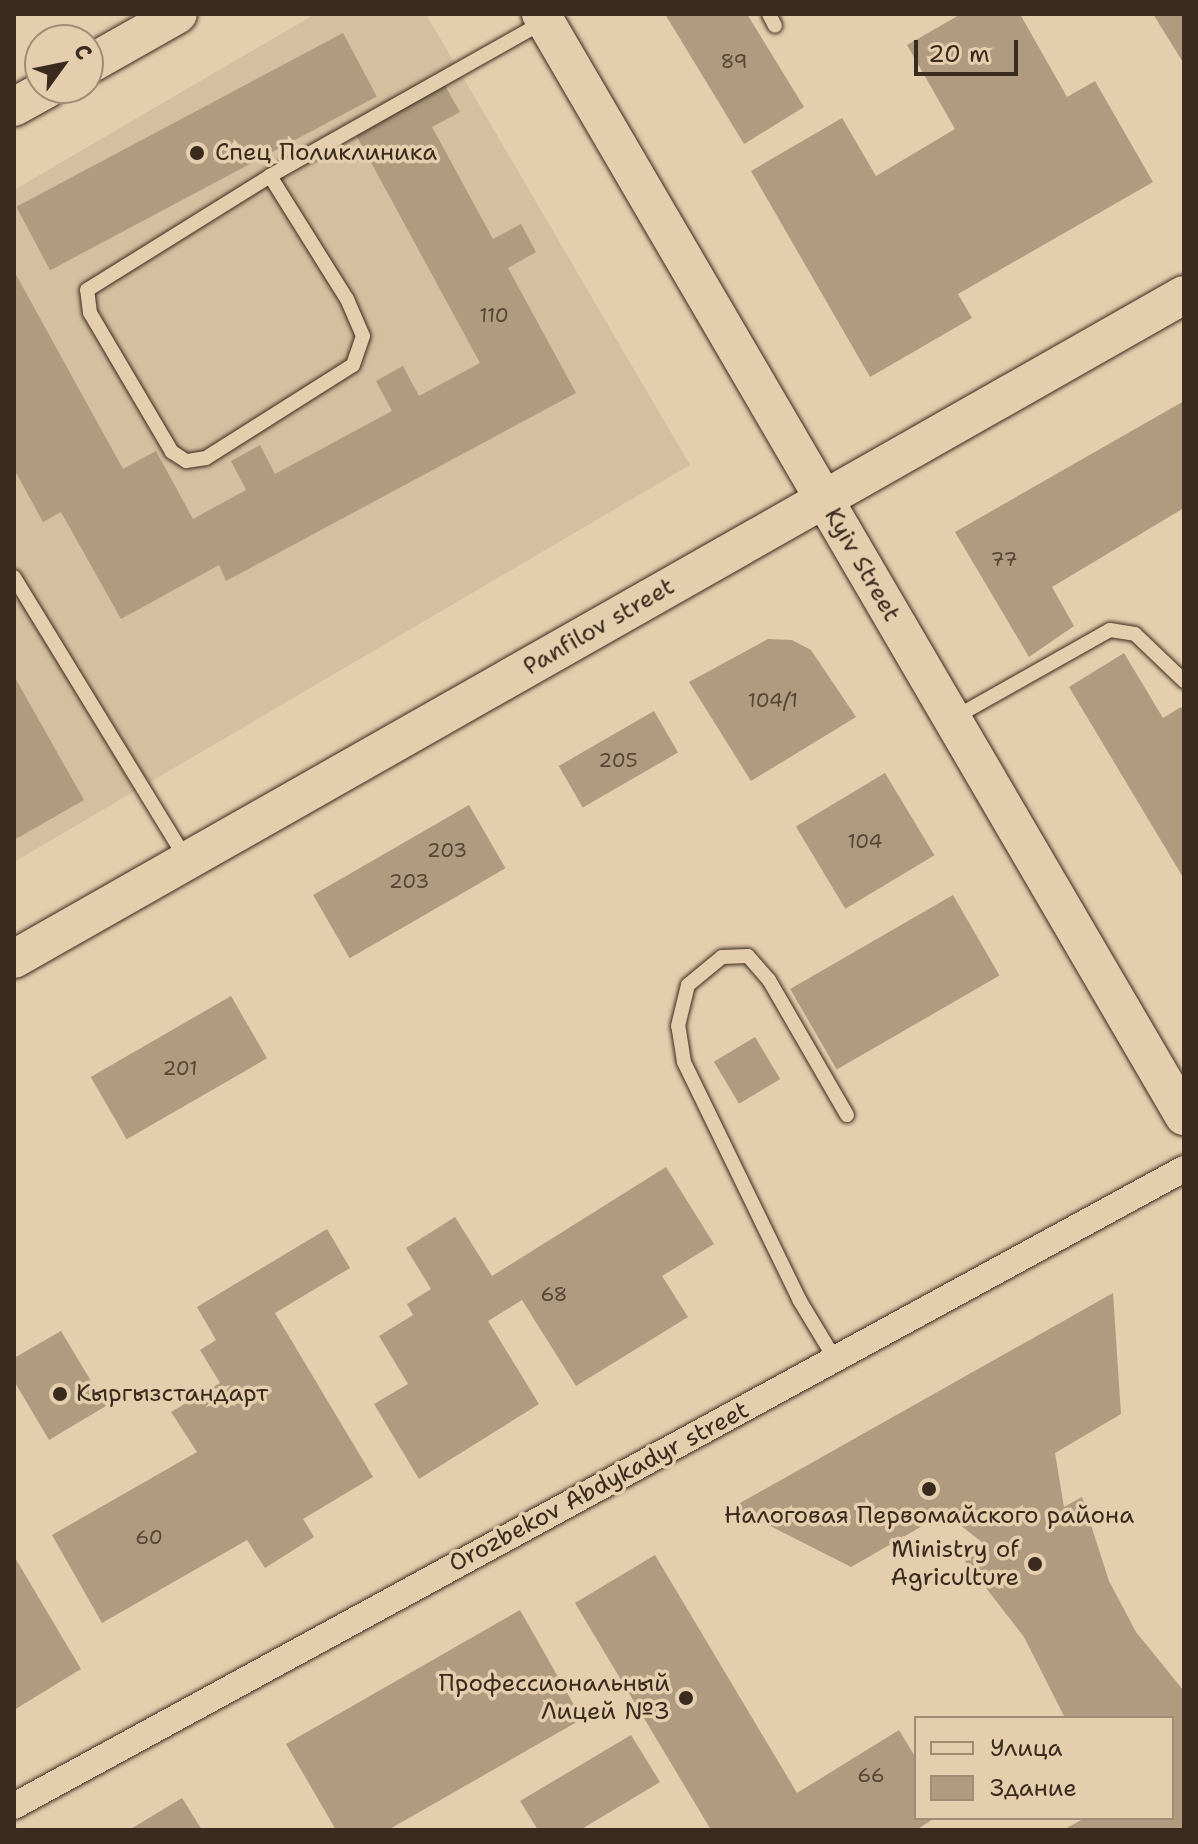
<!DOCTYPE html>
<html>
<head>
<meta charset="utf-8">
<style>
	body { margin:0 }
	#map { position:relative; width:1198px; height:1844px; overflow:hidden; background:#e4cead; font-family:"Shantell Sans",sans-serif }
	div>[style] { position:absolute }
	.built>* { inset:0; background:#d4bfa0 }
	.building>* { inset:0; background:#b09b80; transform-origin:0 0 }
	.roads { filter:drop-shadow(0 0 2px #3b2a1e) drop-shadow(0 0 2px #3b2a1e) }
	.lane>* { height:14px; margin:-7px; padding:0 7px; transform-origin:7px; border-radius:7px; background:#e4cead }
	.street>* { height:26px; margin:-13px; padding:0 13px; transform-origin:13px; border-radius:13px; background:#e4cead }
	.secondary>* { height:38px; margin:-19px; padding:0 19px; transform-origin:19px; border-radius:19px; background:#e4cead }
	.dots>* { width:22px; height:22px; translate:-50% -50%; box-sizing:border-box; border:4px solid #e4cead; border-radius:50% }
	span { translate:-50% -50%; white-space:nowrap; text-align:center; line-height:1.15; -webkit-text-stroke:7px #e4cead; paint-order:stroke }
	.number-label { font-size:20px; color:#584636 }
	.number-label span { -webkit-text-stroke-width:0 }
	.poi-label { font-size:24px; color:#3b2a1e }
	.left { translate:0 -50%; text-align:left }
	.right { translate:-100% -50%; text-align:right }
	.street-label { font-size:24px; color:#3b2a1e }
	.frame { position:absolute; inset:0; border:16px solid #3b2a1e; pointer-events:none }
	.legend { position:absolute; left:914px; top:1716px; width:260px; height:104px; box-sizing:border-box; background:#e4cead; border:2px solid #a08c74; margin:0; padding:10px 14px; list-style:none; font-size:24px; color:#3b2a1e }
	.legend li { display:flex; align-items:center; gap:16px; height:40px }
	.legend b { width:40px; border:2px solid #a08c74 }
	.north { position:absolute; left:24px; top:24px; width:80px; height:80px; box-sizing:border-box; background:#e4cead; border:2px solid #a08c74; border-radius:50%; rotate:57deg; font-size:22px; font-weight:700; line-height:32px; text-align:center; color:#3b2a1e }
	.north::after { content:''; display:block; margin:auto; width:28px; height:36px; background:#3b2a1e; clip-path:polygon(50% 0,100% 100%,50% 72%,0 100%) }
	.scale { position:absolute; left:914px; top:40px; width:104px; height:36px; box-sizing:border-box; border:4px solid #3b2a1e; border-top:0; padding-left:10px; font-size:24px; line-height:28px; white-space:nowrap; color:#3b2a1e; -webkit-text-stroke:6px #e4cead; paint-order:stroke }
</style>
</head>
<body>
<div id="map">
	<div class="built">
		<i style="clip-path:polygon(315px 14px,426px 14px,690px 465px,14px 862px,14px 190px)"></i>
	</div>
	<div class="building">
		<i style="clip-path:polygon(665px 14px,747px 14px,804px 107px,744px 144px)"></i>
		<i style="clip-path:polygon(961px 14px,1020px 14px,1067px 97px,1095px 81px,1153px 182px,958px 294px,972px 318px,870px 377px,751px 171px,842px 118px,876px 176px,955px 129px,907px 45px)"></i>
		<i style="clip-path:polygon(1153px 14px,1184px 14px,1184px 64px)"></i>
		<i style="left:343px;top:33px;width:72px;height:370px;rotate:62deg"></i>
		<i style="clip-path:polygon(444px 84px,460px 112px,432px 127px,493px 239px,521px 224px,536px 252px,508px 268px,576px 393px,226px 581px,219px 565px,121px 619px,61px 512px,43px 522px,14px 469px,14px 271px,123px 469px,156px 451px,193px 519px,246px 490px,231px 461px,260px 445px,275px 474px,392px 411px,376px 381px,403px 366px,419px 396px,480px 363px,355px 133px)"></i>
		<i style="clip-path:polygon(1184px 401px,1184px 508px,1052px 587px,1074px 626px,1029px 657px,955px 532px)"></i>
		<i style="clip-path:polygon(768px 639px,792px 640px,811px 650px,856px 717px,751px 781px,689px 682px)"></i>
		<i style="clip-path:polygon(1124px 653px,1163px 718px,1181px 707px,1184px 711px,1184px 879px,1069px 687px)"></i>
		<i style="clip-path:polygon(14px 676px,84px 800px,14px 840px)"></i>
		<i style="left:654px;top:711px;width:48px;height:110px;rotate:60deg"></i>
		<i style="left:885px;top:773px;width:96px;height:104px;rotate:59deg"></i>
		<i style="left:469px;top:805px;width:73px;height:180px;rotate:60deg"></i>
		<i style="left:953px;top:895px;width:93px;height:188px;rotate:60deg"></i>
		<i style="left:231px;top:996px;width:72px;height:162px;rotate:60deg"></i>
		<i style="left:755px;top:1037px;width:49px;height:48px;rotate:59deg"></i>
		<i style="clip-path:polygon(666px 1167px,714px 1244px,662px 1276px,688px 1317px,576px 1386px,522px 1300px,488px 1321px,539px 1404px,419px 1479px,374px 1404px,408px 1384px,379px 1336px,413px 1315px,407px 1304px,431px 1289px,406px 1248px,455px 1217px,492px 1276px)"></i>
		<i style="clip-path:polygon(327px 1229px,350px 1268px,275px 1313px,373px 1477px,303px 1519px,314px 1537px,265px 1568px,247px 1540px,102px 1623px,52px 1535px,197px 1452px,171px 1412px,220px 1383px,200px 1350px,216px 1340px,197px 1307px)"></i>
		<i style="clip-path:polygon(1113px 1293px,1121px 1414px,1055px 1453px,1064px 1507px,1082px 1497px,1109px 1581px,1136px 1632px,1184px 1691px,1184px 1830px,1063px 1830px,1085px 1818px,1172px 1818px,1172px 1718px,1065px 1718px,1024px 1637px,965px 1561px,988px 1547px,945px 1513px,851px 1567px,733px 1507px)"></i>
		<i style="clip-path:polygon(61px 1331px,106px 1406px,49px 1440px,14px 1381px,14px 1358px)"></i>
		<i style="clip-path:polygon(655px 1555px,797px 1793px,899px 1730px,916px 1758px,916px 1818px,935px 1818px,916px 1830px,711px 1830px,575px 1603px)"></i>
		<i style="clip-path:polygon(14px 1556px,81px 1669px,14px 1710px)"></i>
		<i style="clip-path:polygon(520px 1610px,582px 1719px,388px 1830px,336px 1830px,286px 1744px)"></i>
		<i style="clip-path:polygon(631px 1735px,660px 1782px,580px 1830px,538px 1830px,520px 1801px)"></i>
		<i style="clip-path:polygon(182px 1798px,202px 1830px,129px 1830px)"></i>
	</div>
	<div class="roads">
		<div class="lane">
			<i style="left:769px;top:14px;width:13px;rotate:63deg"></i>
			<i style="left:270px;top:176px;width:145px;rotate:58deg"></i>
			<i style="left:347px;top:299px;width:40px;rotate:66.6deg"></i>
			<i style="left:363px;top:336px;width:31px;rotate:109deg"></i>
			<i style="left:353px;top:365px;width:174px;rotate:147.7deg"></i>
			<i style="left:206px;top:458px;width:20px;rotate:171deg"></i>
			<i style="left:186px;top:461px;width:17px;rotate:-147deg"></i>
			<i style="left:172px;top:452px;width:161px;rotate:-120.5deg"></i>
			<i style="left:90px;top:313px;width:23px;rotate:-97deg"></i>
			<i style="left:87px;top:290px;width:216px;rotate:-31.9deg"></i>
			<i style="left:270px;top:176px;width:316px;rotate:-29.4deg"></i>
			<i style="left:14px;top:577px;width:332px;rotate:58.6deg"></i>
			<i style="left:952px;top:719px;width:181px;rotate:-29.4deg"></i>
			<i style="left:1110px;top:630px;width:25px;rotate:9deg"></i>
			<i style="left:1135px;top:634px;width:68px;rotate:43.8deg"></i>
			<i style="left:835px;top:1359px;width:68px;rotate:-121.1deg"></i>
			<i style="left:800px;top:1301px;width:266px;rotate:-115.9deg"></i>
			<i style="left:684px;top:1062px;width:36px;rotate:-99deg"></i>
			<i style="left:678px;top:1026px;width:42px;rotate:-76.3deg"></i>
			<i style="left:688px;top:985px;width:44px;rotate:-39.5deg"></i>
			<i style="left:722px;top:957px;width:26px;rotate:-2deg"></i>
			<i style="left:748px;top:956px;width:32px;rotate:49deg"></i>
			<i style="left:769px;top:980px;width:156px;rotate:60deg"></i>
		</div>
		<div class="street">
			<i style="left:14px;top:1806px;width:1332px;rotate:-28.57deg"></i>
		</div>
		<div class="secondary">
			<i style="left:541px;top:14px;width:1276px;rotate:59.74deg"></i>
			<i style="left:88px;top:65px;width:103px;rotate:-29.5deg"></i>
			<i style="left:14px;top:107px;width:39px;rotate:-29deg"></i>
			<i style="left:14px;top:959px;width:1345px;rotate:-29.58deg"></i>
		</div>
	</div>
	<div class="dots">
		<i style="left:197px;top:153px;background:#3b2a1e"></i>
		<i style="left:60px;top:1394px;background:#3b2a1e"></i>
		<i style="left:929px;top:1489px;background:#3b2a1e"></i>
		<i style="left:1035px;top:1564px;background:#3b2a1e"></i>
		<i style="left:686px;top:1698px;background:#3b2a1e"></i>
	</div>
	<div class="number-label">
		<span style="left:734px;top:61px">89</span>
		<span style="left:494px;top:315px">110</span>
		<span style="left:1004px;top:559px">77</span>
		<span style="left:773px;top:700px">104/1</span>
		<span style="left:618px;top:760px">205</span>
		<span style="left:865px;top:841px">104</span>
		<span style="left:447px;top:850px">203</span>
		<span style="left:409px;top:881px">203</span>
		<span style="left:180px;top:1068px">201</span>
		<span style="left:554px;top:1294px">68</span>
		<span style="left:149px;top:1537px">60</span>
		<span style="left:871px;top:1775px">66</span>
	</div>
	<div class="poi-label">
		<span class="left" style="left:215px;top:153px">Спец Поликлиника</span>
		<span class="left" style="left:76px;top:1394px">Кыргызстандарт</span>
		<span style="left:929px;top:1516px">Налоговая Первомайского района</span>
		<span class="right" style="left:1019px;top:1564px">Ministry of<br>Agriculture</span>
		<span class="right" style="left:670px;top:1698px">Профессиональный<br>Лицей №3</span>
	</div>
	<div class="street-label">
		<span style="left:862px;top:565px;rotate:60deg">Kyiv Street</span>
		<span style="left:599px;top:627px;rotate:-30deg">Panfilov street</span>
		<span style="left:599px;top:1487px;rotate:-28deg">Orozbekov Abdykadyr street</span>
	</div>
	<div class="frame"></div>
	<ul class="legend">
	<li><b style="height:10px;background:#e4cead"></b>Улица</li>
	<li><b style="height:22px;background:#b09b80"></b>Здание</li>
	</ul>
	<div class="north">С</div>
	<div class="scale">20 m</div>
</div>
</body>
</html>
